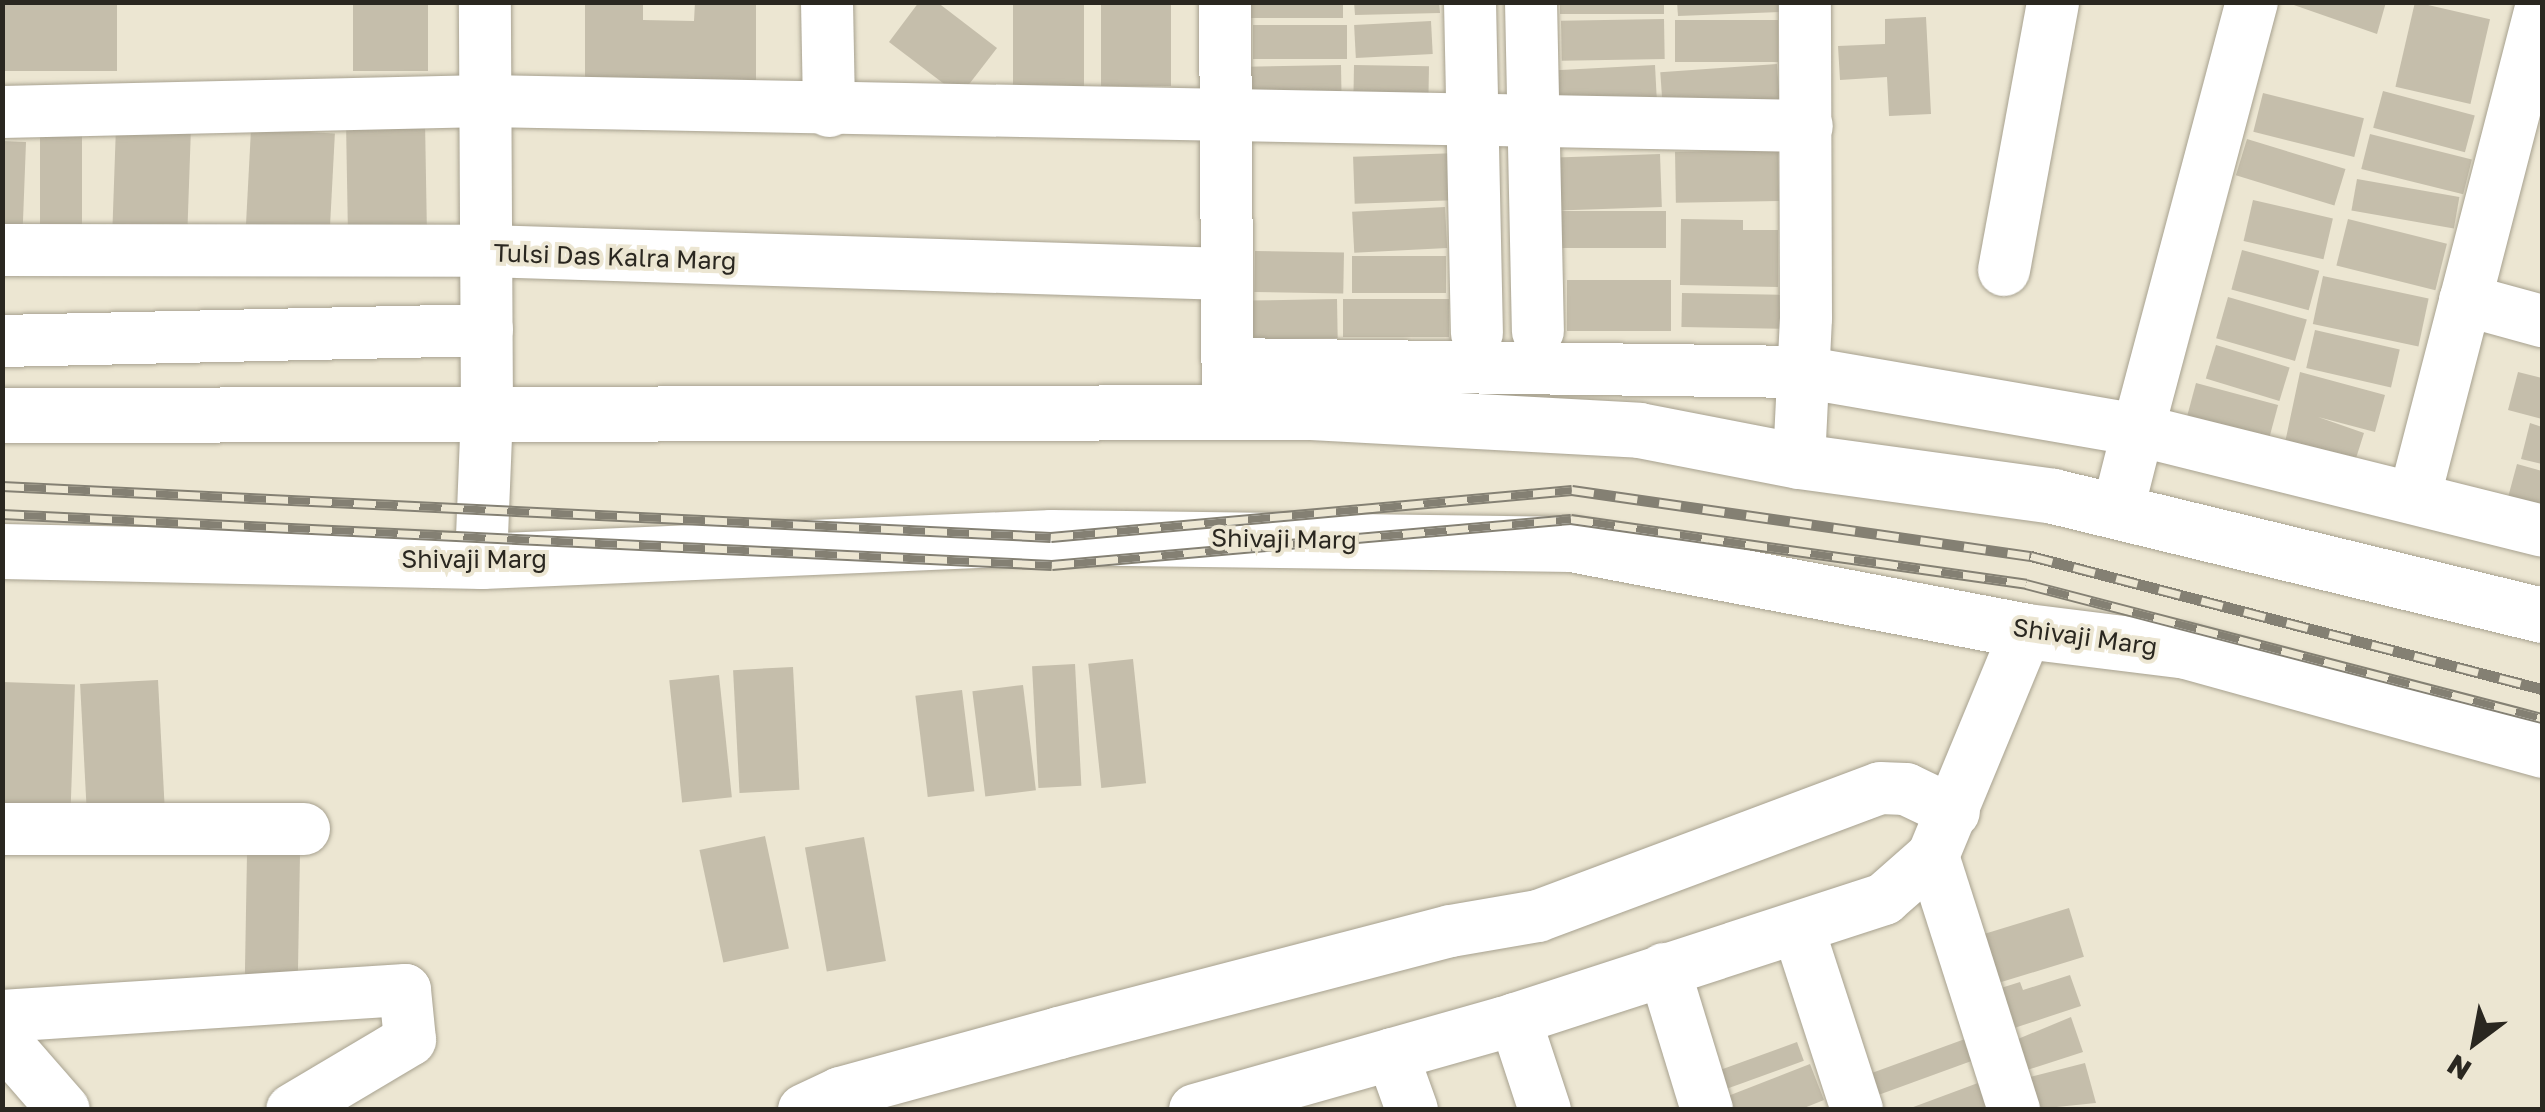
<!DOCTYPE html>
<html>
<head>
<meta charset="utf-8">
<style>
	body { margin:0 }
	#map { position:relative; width:2545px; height:1112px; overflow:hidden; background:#ece6d2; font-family:"Golos Text",sans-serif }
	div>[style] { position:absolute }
	.building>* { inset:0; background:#c5beab; transform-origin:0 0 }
	.roads { filter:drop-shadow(0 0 2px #a7a18f) drop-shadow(0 0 2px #a7a18f) }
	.minor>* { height:52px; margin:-26px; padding:0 26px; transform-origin:26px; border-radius:26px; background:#fff }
	.major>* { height:55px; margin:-27.5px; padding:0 27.5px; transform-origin:27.5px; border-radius:27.5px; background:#fff }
	.rail>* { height:11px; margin-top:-5.5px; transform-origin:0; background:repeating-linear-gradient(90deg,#ece6d2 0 22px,#848073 0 44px); box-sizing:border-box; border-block:2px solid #848073 }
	span { translate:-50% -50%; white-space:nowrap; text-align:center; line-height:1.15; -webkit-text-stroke:8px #ece6d2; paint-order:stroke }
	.street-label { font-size:25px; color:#2a2720 }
	.frame { position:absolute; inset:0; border:5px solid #2a2720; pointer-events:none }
	.north { position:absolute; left:2425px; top:992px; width:100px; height:100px; -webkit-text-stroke:8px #ece6d2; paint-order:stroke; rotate:212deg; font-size:28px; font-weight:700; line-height:40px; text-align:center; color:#2a2720 }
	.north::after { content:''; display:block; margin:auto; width:35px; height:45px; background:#2a2720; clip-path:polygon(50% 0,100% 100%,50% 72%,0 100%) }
</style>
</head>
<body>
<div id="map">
	<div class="building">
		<i style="left:2px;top:2px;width:115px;height:69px"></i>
		<i style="left:353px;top:2px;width:75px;height:69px"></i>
		<i style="clip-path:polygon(585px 2px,643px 2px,643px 20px,694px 21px,695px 2px,756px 2px,756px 80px,585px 79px)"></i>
		<i style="clip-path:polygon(919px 2px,937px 2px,997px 48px,960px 96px,889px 42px)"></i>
		<i style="left:1013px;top:2px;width:71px;height:90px"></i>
		<i style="left:1101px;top:2px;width:70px;height:84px"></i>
		<i style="left:1251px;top:2px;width:92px;height:16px"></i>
		<i style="clip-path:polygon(1354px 2px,1439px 2px,1440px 13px,1355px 15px)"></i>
		<i style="left:1560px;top:2px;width:104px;height:12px"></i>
		<i style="clip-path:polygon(1677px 2px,1782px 2px,1782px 12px,1678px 16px)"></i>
		<i style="clip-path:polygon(2285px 2px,2386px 2px,2377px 34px)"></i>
		<i style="left:2415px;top:2px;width:77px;height:87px;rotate:13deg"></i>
		<i style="clip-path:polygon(1926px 17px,1931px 114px,1889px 116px,1887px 77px,1840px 80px,1838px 46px,1885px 44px,1885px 19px)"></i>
		<i style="left:1664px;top:19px;width:40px;height:103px;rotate:89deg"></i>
		<i style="left:1675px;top:20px;width:103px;height:42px"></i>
		<i style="left:1431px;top:21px;width:33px;height:77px;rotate:87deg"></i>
		<i style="left:1253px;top:25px;width:94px;height:34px"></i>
		<i style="left:1777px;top:64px;width:45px;height:117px;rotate:86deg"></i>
		<i style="left:1341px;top:65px;width:47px;height:95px;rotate:89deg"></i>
		<i style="left:1354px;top:65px;width:75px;height:44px;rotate:1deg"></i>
		<i style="left:1655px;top:65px;width:45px;height:99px;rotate:87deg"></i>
		<i style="left:2383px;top:91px;width:95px;height:38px;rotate:15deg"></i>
		<i style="left:2263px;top:93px;width:104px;height:40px;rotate:14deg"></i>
		<i style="left:425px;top:121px;width:108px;height:79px;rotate:89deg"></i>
		<i style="left:40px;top:125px;width:42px;height:112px"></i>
		<i style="left:116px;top:126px;width:75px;height:109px;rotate:2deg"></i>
		<i style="left:251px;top:129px;width:84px;height:110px;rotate:3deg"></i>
		<i style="left:2370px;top:134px;width:105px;height:36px;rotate:14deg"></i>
		<i style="left:2247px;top:139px;width:103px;height:38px;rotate:17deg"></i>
		<i style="clip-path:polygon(2px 141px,26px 142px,22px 247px,2px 246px)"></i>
		<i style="left:1778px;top:150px;width:51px;height:103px;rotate:89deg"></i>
		<i style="left:1458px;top:153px;width:47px;height:105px;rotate:88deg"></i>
		<i style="left:1660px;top:154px;width:53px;height:118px;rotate:88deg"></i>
		<i style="left:2357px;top:179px;width:104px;height:32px;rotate:10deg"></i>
		<i style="left:2253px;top:200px;width:82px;height:42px;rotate:13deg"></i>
		<i style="left:1445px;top:207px;width:41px;height:93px;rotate:87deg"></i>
		<i style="left:1666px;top:211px;width:37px;height:123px;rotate:90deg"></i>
		<i style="clip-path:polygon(1681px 219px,1743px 220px,1743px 230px,1778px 230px,1778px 287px,1680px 285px)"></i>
		<i style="left:2348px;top:219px;width:102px;height:48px;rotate:14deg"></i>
		<i style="left:2242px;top:250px;width:80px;height:41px;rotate:15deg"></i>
		<i style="left:1255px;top:251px;width:89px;height:41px;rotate:1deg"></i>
		<i style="left:1446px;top:256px;width:37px;height:94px;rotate:90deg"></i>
		<i style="left:2323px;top:276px;width:108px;height:49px;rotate:12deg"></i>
		<i style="left:1567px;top:280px;width:104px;height:51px"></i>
		<i style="left:1682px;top:293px;width:105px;height:34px;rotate:1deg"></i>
		<i style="left:2228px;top:297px;width:82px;height:43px;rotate:16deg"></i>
		<i style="left:1337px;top:299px;width:39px;height:92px;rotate:89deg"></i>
		<i style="left:1449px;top:299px;width:38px;height:106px;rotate:90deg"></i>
		<i style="left:2315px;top:330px;width:87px;height:39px;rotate:13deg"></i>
		<i style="left:2216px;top:345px;width:77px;height:35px;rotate:17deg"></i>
		<i style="clip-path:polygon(2300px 372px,2385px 395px,2375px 432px,2318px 417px,2364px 433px,2351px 474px,2283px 452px)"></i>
		<i style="clip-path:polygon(2518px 372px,2542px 378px,2542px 419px,2508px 410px)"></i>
		<i style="left:2196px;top:383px;width:85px;height:36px;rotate:15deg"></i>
		<i style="clip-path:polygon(2530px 423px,2542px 427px,2542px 464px,2521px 459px)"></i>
		<i style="clip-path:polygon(2517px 464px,2542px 471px,2542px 510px,2507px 501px)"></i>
		<i style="left:1133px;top:659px;width:125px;height:45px;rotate:84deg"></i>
		<i style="left:1075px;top:664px;width:122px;height:43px;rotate:87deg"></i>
		<i style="left:793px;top:667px;width:123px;height:60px;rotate:87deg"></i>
		<i style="left:719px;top:675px;width:123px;height:50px;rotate:84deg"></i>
		<i style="left:158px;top:680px;width:126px;height:78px;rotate:87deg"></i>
		<i style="left:2px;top:682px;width:73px;height:127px;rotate:2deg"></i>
		<i style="left:1023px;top:685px;width:106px;height:51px;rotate:83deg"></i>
		<i style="left:962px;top:690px;width:102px;height:47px;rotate:83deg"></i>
		<i style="left:765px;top:836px;width:115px;height:67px;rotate:78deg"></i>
		<i style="left:864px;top:837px;width:126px;height:60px;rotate:80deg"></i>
		<i style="left:247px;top:854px;width:53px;height:124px;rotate:1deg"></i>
		<i style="left:2069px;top:908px;width:51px;height:100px;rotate:73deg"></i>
		<i style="clip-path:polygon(2070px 975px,2081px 1006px,1996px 1034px,1982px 994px,2020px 982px,2023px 990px)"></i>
		<i style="clip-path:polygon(2071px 1017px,2083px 1052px,2018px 1073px,2006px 1044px)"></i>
		<i style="left:1965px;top:1039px;width:23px;height:116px;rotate:70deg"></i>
		<i style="left:1797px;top:1042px;width:20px;height:101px;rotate:70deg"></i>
		<i style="clip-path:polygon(2085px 1063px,2096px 1103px,2026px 1110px,2014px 1081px)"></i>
		<i style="clip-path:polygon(1810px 1064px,1824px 1100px,1799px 1110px,1713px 1110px,1710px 1103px)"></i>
		<i style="clip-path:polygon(1986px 1080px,1996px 1106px,1986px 1110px,1908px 1109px)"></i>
	</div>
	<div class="roads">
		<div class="minor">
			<i style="left:827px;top:2px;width:109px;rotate:88.9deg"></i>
			<i style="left:1225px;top:2px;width:399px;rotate:89.6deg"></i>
			<i style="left:1470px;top:2px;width:331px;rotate:88.8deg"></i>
			<i style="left:1531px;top:2px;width:329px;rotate:88.8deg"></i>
			<i style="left:2px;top:112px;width:484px;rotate:-1.3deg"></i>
			<i style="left:486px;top:101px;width:1321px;rotate:1.08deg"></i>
			<i style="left:2px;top:250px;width:484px;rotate:0.1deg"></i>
			<i style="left:486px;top:251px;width:741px;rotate:1.78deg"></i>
			<i style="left:2004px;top:270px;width:272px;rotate:-79.6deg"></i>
			<i style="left:2465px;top:300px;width:80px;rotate:15.3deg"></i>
			<i style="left:2px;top:341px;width:485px;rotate:-1.3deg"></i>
			<i style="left:1228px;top:364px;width:574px;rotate:0.8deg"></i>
			<i style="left:1802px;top:372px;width:341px;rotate:9.8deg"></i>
			<i style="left:2138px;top:430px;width:443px;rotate:-75.1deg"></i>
			<i style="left:1799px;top:461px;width:143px;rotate:-87.2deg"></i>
			<i style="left:1806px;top:318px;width:316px;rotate:-90.2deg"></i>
			<i style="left:2415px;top:495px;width:507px;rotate:-75.5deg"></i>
			<i style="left:2117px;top:513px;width:86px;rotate:-75.8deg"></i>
			<i style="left:2138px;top:430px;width:416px;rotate:14deg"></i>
			<i style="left:481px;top:561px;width:148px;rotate:-87.7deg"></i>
			<i style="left:487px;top:413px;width:411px;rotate:-90.3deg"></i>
			<i style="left:2px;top:829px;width:302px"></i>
			<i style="left:1933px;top:856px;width:267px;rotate:72.3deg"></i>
			<i style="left:1798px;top:928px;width:191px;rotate:72deg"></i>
			<i style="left:1664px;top:969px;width:147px;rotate:73deg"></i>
			<i style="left:2px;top:1016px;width:404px;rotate:-3.7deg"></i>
			<i style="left:405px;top:990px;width:50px;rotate:84.3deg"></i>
			<i style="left:410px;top:1040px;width:137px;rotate:149.3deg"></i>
			<i style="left:1515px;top:1019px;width:96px;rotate:71.8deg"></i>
			<i style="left:2px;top:1039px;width:94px;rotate:48.9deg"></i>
			<i style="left:1392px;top:1054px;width:59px;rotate:70.3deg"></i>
			<i style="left:804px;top:1110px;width:40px;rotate:-25deg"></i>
			<i style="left:840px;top:1093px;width:227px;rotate:-15.3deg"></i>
			<i style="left:1059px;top:1033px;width:405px;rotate:-14.6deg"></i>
			<i style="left:1451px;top:931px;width:88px;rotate:-9.8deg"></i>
			<i style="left:1538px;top:916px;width:365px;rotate:-20.5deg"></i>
			<i style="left:1880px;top:788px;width:26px;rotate:2deg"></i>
			<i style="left:1906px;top:789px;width:53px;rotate:25.6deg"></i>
			<i style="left:1195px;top:1110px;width:320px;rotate:-15.8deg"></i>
			<i style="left:1503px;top:1023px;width:401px;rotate:-18deg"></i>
			<i style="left:1884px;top:899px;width:65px;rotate:-41.3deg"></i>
			<i style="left:1933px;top:856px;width:243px;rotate:-67.5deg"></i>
		</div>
		<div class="major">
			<i style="left:2px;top:415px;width:1309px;rotate:-0.13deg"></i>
			<i style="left:1311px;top:412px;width:328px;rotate:3.1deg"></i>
			<i style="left:1639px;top:430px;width:163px;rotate:11deg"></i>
			<i style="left:1799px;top:461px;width:256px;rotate:7.8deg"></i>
			<i style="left:2053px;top:496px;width:503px;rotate:13.68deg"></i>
			<i style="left:2px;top:551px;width:479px;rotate:1.2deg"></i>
			<i style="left:481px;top:561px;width:571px;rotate:-2.41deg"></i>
			<i style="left:1051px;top:537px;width:520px;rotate:0.77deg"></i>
			<i style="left:1571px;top:544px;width:463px;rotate:10.8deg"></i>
			<i style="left:2026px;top:631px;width:161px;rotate:7.1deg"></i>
			<i style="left:2186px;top:651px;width:370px;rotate:15.5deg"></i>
		</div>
	</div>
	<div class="rail">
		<i style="left:2px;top:486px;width:1050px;rotate:2.78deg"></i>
		<i style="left:1051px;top:537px;width:523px;rotate:-5.15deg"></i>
		<i style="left:1572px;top:490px;width:464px;rotate:8.2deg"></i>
		<i style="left:2031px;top:556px;width:528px;rotate:14.59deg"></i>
		<i style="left:2px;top:514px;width:1051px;rotate:2.78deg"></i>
		<i style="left:1052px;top:565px;width:521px;rotate:-5.07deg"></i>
		<i style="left:1571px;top:519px;width:460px;rotate:8.1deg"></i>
		<i style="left:2026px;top:584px;width:533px;rotate:14.56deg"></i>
	</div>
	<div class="street-label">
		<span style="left:615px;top:257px;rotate:2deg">Tulsi Das Kalra Marg</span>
		<span style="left:1284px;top:539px;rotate:1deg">Shivaji Marg</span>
		<span style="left:474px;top:559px">Shivaji Marg</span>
		<span style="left:2085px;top:637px;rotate:8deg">Shivaji Marg</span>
	</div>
	<div class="frame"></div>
	<div class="north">N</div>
</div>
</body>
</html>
